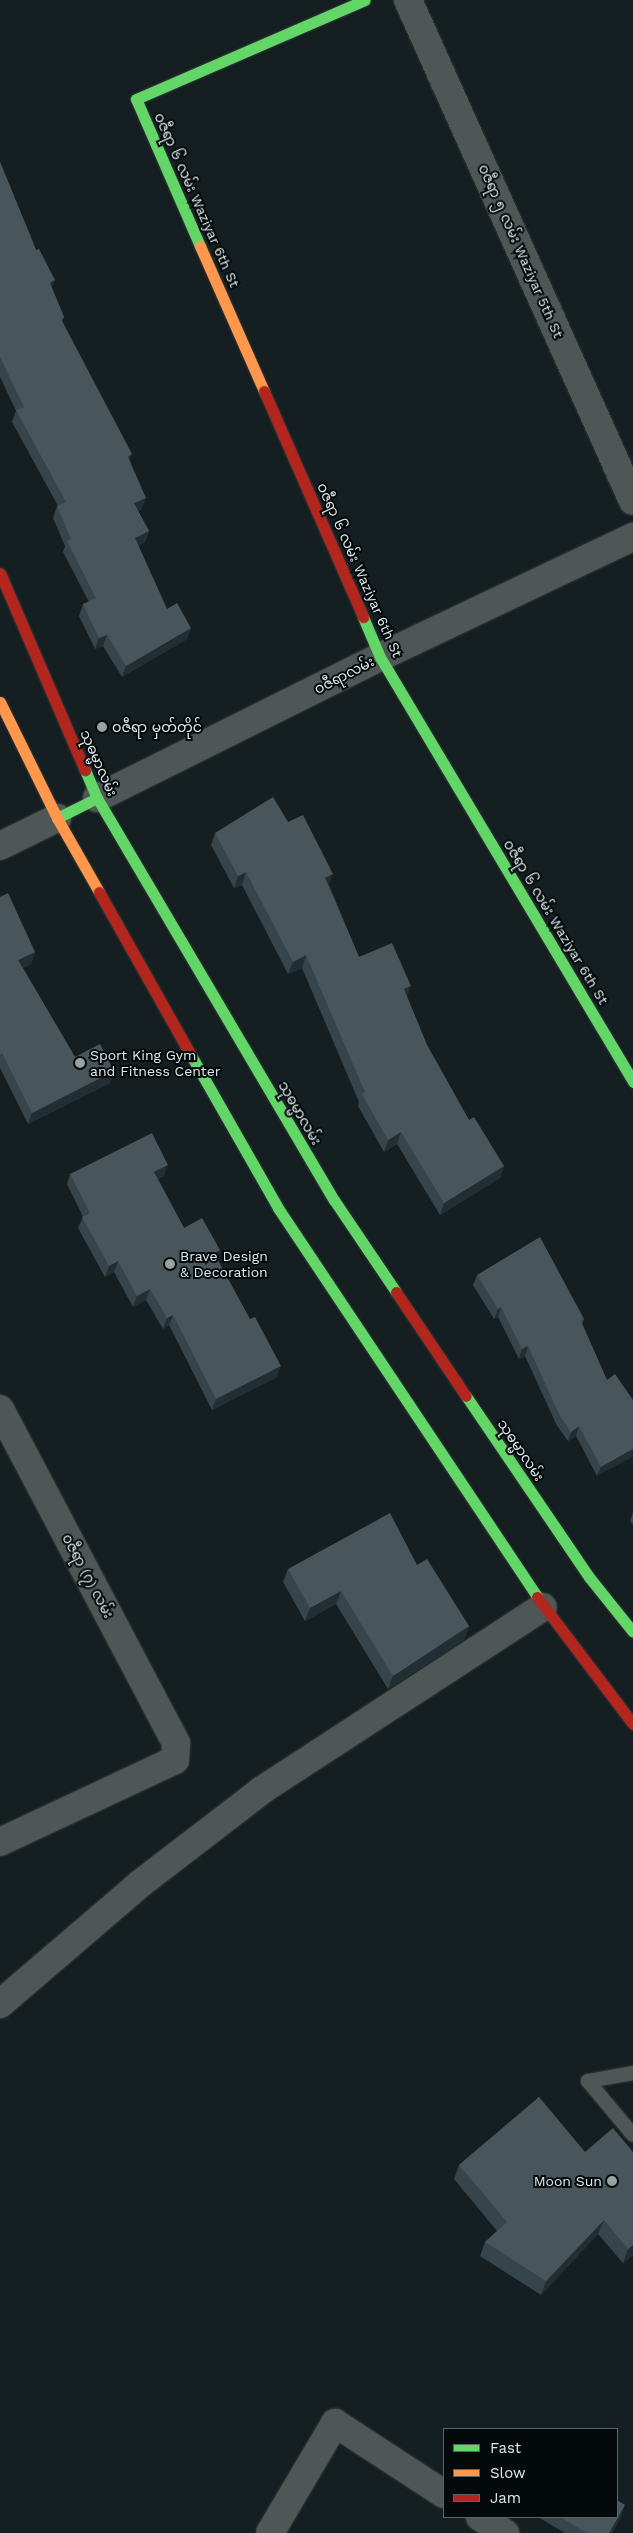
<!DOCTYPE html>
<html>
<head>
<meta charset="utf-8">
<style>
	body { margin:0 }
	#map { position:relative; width:633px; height:2533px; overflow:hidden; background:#151e20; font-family:"Work Sans","Noto Sans Myanmar",sans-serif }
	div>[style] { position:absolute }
	.roads { filter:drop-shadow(0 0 1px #32393a) drop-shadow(0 0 1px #32393a) }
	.lane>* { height:14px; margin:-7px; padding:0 7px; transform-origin:7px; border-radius:7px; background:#4e5656 }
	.street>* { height:28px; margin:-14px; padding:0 14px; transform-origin:14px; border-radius:14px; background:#4e5656 }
	.fast>* { height:11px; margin:-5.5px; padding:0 5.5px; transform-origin:5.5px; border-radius:5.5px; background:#63d668 }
	.slow>* { height:11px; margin:-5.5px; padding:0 5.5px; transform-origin:5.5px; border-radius:5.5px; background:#ff974d }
	.jam>* { height:11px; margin:-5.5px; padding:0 5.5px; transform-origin:5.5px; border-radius:5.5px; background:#b3261e }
	.wall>* { inset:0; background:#36444b }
	.shaded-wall>* { inset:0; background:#212e33 }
	.building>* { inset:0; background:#48565c }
	.dots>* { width:14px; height:14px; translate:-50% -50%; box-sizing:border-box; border:2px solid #040a0b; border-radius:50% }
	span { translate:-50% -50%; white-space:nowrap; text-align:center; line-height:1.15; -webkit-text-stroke:4px #040a0b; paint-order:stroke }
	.street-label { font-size:14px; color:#e0eaeb }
	.poi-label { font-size:14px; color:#e0eaeb }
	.left { translate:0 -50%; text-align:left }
	.right { translate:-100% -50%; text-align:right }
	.legend { position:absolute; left:443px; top:2428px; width:175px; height:90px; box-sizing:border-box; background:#040a0b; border:1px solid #5c6465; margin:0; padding:6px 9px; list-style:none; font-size:15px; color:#e0eaeb }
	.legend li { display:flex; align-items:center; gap:10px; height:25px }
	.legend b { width:25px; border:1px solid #5c6465 }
</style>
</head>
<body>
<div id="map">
	<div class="roads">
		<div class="lane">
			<i style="left:633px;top:2073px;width:46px;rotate:169.9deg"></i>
			<i style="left:588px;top:2081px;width:70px;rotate:50.2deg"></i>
		</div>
		<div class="street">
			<i style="left:408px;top:0;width:549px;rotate:65.82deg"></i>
			<i style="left:97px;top:798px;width:316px;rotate:-26.5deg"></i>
			<i style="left:380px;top:657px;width:280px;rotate:-25.4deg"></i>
			<i style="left:0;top:846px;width:64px;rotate:-26.2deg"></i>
			<i style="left:0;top:1409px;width:378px;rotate:62.2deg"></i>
			<i style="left:176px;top:1743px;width:17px;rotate:93deg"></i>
			<i style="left:175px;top:1760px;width:193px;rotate:154.9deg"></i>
			<i style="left:0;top:2004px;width:186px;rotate:-40.6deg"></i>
			<i style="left:141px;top:1883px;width:153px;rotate:-37.5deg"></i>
			<i style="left:262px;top:1790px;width:335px;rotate:-33.1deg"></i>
			<i style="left:480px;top:2517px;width:30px;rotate:33deg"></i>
			<i style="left:270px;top:2533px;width:128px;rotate:-59.4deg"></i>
			<i style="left:335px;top:2423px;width:130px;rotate:33.1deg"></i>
		</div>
		<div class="fast">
			<i style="left:200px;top:246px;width:160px;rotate:-113.5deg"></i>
			<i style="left:136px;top:99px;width:249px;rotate:-23.4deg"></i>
			<i style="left:363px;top:617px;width:43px;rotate:67deg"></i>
			<i style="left:380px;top:657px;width:495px;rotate:59.2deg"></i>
			<i style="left:85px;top:770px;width:30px;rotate:67deg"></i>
			<i style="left:97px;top:798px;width:467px;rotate:59.5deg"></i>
			<i style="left:334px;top:1200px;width:111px;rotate:56deg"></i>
			<i style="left:57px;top:818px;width:45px;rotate:-26.6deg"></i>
			<i style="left:192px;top:1057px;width:174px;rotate:60.3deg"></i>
			<i style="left:278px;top:1208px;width:467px;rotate:56.3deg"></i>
			<i style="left:466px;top:1396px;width:219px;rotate:55.8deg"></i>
			<i style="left:589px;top:1577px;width:70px;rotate:51.3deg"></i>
		</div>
		<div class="slow">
			<i style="left:200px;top:246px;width:158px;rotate:66.2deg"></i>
			<i style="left:0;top:702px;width:129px;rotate:63.8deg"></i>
			<i style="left:57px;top:818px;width:85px;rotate:60.4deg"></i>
		</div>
		<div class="jam">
			<i style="left:264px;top:391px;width:247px;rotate:66.3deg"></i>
			<i style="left:0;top:573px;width:215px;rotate:66.7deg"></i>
			<i style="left:99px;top:892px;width:189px;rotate:60.6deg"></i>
			<i style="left:396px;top:1292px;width:125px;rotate:56.1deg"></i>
			<i style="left:537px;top:1597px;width:159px;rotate:52.9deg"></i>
		</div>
	</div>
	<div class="wall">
		<i style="clip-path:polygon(0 162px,52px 288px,64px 317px,62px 321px,130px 461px,142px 509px,138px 511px,149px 531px,145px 542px,138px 545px,167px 609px,191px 628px,187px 639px,122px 677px,103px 646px,95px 649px,79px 616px,83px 604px,89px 602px,63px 552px,65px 546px,53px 518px,57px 506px,58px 506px,12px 422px,16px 411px,0 377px)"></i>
		<i style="clip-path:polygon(288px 822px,329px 885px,359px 957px,407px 997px,427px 1045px,469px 1120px,504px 1166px,500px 1178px,440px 1215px,397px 1144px,384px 1152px,358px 1106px,359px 1102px,302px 968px,288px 974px,242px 885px,234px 888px,211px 845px,215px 833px)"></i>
		<i style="clip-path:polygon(0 897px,35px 952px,31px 964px,23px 968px,75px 1057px,110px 1083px,28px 1124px,0 1068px)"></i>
		<i style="clip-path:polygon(70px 1174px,164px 1176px,158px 1179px,184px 1228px,220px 1250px,217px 1259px,277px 1377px,212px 1410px,169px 1325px,163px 1329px,146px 1300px,133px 1307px,114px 1272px,105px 1277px,78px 1228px,83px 1217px,67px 1184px)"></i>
		<i style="clip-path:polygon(477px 1275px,584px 1319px,582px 1325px,607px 1380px,633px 1400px,597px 1476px,576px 1436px,568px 1441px,557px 1426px,525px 1356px,519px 1359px,498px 1317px,494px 1319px,473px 1285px)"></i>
		<i style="clip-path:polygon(633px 1512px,633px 1525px,630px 1521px)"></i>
		<i style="clip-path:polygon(417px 1565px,469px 1626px,464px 1640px,388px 1689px,336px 1604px,305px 1621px,283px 1582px,288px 1569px)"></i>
		<i style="clip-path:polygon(539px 2097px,633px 2255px,623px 2263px,598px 2234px,541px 2295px,480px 2256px,485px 2242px,497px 2231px,454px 2179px,459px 2165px)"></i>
		<i style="clip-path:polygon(538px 2517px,621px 2517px,612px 2533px,565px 2533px)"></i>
	</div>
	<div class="shaded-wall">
		<i style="clip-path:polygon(55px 280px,51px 291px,50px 283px)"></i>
		<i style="clip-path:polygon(132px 454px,128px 465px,128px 457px)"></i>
		<i style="clip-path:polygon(146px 498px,142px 509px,130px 514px,134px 503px)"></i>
		<i style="clip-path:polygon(149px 531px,145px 542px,131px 549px,135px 538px)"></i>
		<i style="clip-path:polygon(191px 628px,187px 639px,122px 677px,126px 666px)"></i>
		<i style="clip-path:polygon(107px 635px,103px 646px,95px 649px,99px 638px)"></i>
		<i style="clip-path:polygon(246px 872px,242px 885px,234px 888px,238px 876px)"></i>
		<i style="clip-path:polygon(333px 874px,328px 886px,325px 878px)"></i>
		<i style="clip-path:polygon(35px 952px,31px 964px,14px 972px,18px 960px)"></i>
		<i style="clip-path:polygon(306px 955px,302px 968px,288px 974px,293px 962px)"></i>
		<i style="clip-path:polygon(411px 986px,406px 999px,404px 989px)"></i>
		<i style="clip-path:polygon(114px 1071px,110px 1083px,28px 1124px,32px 1113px)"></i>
		<i style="clip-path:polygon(401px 1132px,397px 1144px,384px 1152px,388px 1140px)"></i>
		<i style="clip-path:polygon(168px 1165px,164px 1176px,150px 1182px,154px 1172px)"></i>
		<i style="clip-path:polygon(504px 1166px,500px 1178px,440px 1215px,444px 1203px)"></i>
		<i style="clip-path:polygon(220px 1250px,216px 1261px,214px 1253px)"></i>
		<i style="clip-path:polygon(118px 1261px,114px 1272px,105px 1277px,109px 1266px)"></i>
		<i style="clip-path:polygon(150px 1289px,146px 1300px,133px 1307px,137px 1296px)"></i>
		<i style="clip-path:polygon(501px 1307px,498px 1317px,494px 1319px,498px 1309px)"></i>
		<i style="clip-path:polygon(173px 1315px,169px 1325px,163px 1329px,167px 1318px)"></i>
		<i style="clip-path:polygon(528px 1346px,525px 1356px,519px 1359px,522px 1349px)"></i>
		<i style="clip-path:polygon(281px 1366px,277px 1377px,212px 1410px,216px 1399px)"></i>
		<i style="clip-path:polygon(579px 1426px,576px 1436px,568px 1441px,571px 1432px)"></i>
		<i style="clip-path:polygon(633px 1449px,633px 1457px,597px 1476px,601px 1467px)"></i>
		<i style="clip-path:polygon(341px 1591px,336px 1604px,305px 1621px,310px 1608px)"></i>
		<i style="clip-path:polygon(469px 1626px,464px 1640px,388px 1689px,393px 1676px)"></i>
		<i style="clip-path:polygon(604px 2220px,598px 2234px,541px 2295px,546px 2281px)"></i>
		<i style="clip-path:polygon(633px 2245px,633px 2255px,623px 2263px,628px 2249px)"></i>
		<i style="clip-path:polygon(625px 2505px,621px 2517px,612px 2533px,609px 2533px)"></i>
	</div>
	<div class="building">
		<i style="clip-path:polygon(0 162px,36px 250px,39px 249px,55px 280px,50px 283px,64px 317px,61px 319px,132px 454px,128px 457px,146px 498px,134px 503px,149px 531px,135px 538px,167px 609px,177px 603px,191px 628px,126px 666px,107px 635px,99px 638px,83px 604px,96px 598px,67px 541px,71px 539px,57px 506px,66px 502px,16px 410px,24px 407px,0 357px)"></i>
		<i style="clip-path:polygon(273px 797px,288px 822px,303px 815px,333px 874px,325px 878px,359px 957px,392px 943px,411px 986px,404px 989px,427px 1045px,469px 1120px,474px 1117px,504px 1166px,444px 1203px,401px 1132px,388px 1140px,362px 1094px,365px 1092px,306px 955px,293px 962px,246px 872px,238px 876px,215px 833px)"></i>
		<i style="clip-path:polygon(8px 893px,35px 952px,18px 960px,75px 1057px,100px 1044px,114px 1071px,32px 1113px,2px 1053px,0 1055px,0 897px)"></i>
		<i style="clip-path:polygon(152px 1133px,168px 1165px,154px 1172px,184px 1228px,202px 1218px,220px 1250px,214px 1253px,250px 1319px,255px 1317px,281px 1366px,216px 1399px,173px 1315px,167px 1318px,150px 1289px,137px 1296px,118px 1261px,109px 1266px,82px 1217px,90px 1213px,70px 1174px)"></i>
		<i style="clip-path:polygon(540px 1237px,584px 1319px,581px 1321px,607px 1380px,615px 1374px,633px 1400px,633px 1449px,601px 1467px,579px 1426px,571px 1432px,560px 1416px,528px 1346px,522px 1349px,501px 1307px,498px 1309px,477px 1275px)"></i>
		<i style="clip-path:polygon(390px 1513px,417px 1565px,427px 1559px,469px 1626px,393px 1676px,341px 1591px,310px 1608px,288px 1569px)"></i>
		<i style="clip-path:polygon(539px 2097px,585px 2152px,613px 2128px,633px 2152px,633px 2245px,628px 2249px,604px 2220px,546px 2281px,485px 2242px,507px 2222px,459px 2165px)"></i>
		<i style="clip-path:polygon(617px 2500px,625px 2505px,609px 2533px,587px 2533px,560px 2517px,617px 2517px)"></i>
	</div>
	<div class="dots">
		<i style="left:102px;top:727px;background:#99a3a4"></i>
		<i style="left:80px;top:1063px;background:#99a3a4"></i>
		<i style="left:170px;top:1264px;background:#99a3a4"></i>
		<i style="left:612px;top:2181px;background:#99a3a4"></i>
	</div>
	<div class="street-label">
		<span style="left:197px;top:200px;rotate:66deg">ဝဇီရာ ၆ လမ်း Waziyar 6th St</span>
		<span style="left:521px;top:251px;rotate:66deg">ဝဇီရာ ၅ လမ်း Waziyar 5th St</span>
		<span style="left:360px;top:570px;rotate:66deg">ဝဇီရာ ၆ လမ်း Waziyar 6th St</span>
		<span style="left:344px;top:675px;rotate:-27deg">ဝဇီရာလမ်း</span>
		<span style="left:99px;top:763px;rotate:66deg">သုဓမ္မာလမ်း</span>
		<span style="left:556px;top:922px;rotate:59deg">ဝဇီရာ ၆ လမ်း Waziyar 6th St</span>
		<span style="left:300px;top:1113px;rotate:60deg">သုဓမ္မာလမ်း</span>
		<span style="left:521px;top:1450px;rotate:56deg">သုဓမ္မာလမ်း</span>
		<span style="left:88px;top:1576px;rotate:62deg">၀ဇီရာ (၇) လမ်း</span>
	</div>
	<div class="poi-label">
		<span class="left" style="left:112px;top:727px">ဝဇီရာ မှတ်တိုင်</span>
		<span class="left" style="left:90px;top:1063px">Sport King Gym<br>and Fitness Center</span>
		<span class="left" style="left:180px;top:1264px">Brave Design<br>&amp; Decoration</span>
		<span class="right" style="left:602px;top:2181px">Moon Sun</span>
	</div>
	<ul class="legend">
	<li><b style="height:6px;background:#63d668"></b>Fast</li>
	<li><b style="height:6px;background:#ff974d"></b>Slow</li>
	<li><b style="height:6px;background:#b3261e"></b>Jam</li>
	</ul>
</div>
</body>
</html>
